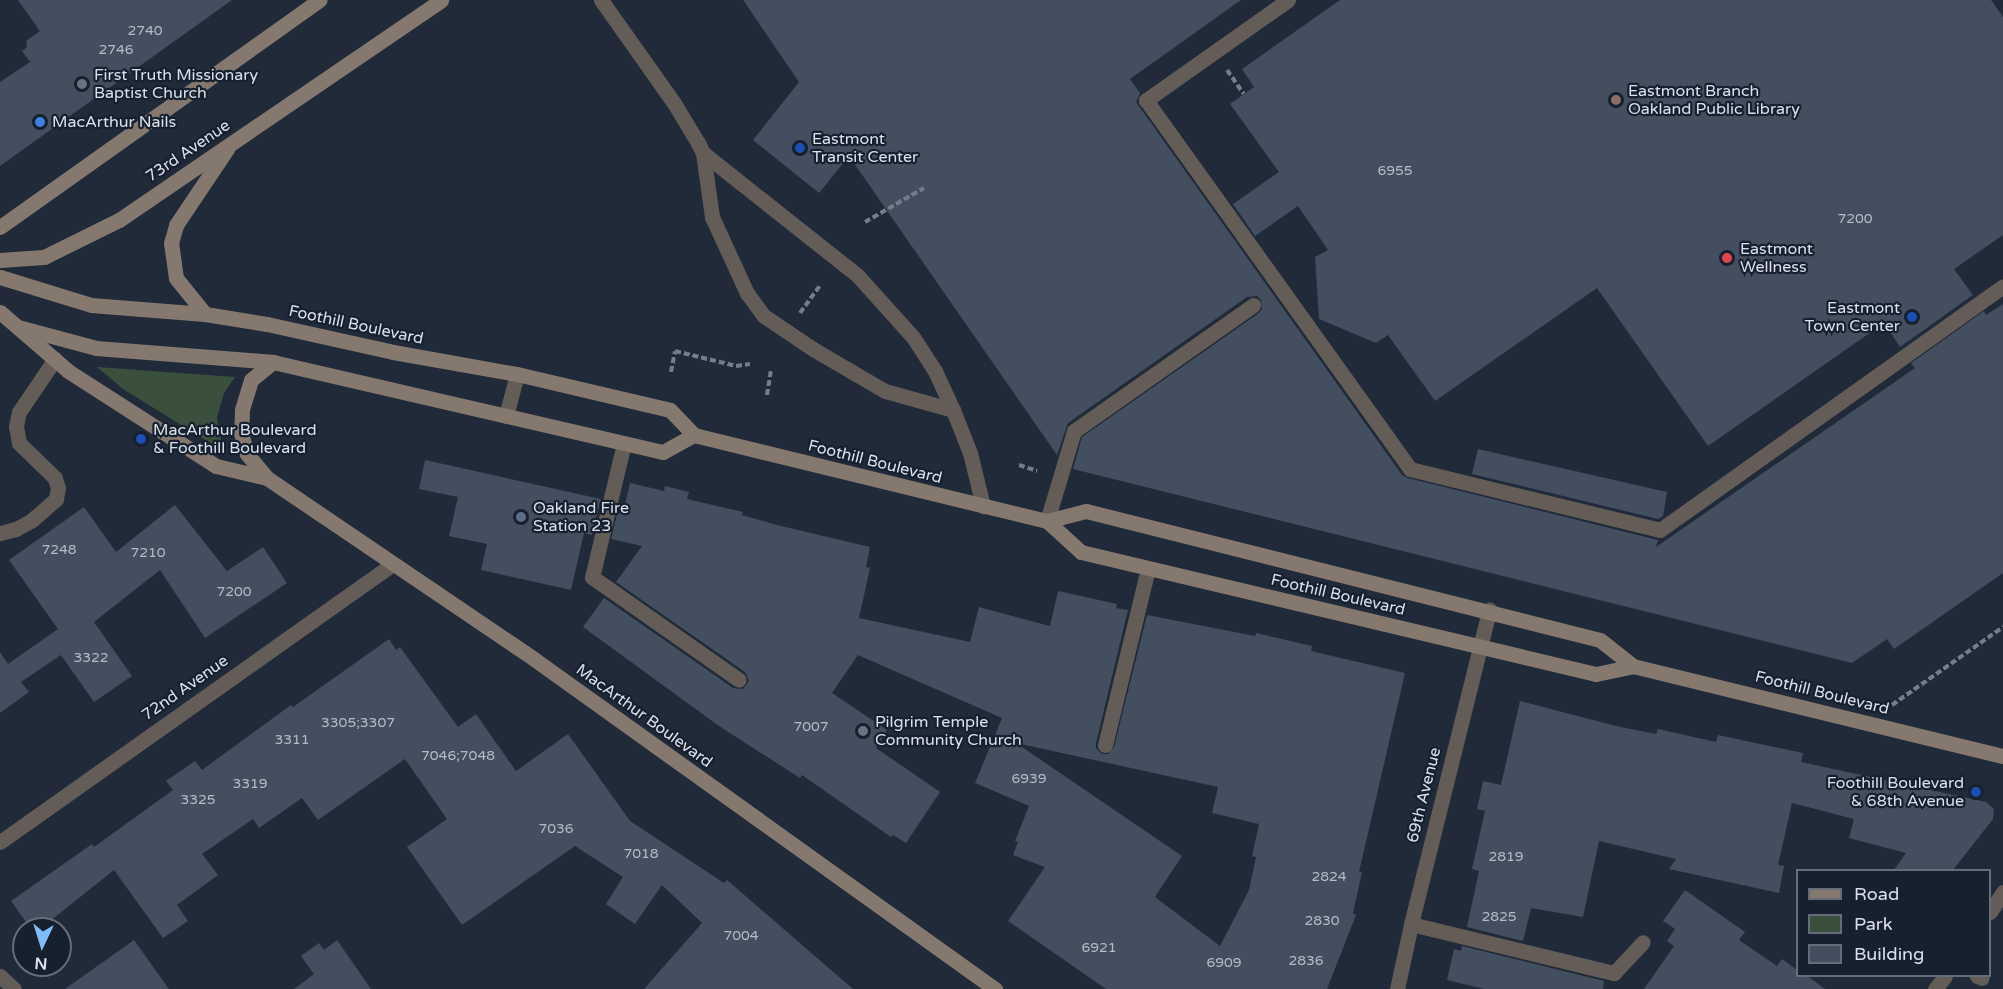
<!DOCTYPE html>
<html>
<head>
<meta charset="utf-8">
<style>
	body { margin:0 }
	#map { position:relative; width:2003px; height:989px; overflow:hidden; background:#202a39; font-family:"Varela Round",sans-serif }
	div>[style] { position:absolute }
	.green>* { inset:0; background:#3b4f3d }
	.building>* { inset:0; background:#434f5f }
	.path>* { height:4px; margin-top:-2px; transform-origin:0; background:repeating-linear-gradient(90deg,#747d89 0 6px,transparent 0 9px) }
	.service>* { height:15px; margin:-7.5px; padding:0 7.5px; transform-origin:7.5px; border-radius:7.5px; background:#645c57 }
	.minor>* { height:15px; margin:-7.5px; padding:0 7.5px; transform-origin:7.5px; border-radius:7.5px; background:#645c57 }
	.secondary>* { height:15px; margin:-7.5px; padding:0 7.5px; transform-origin:7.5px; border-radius:7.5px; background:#85796f }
	.dots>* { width:16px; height:16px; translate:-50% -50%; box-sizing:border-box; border:3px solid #16202e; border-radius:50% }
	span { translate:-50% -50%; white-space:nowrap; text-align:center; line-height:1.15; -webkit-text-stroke:4.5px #16202e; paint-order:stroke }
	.number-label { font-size:14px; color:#b4bcc7 }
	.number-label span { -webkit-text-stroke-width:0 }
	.poi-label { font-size:16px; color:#dae1ea }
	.left { translate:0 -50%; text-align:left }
	.right { translate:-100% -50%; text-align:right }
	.street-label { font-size:16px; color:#dae1ea }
	.legend { position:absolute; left:1796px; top:869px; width:195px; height:108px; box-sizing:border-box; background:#16202e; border:2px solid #646d79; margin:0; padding:8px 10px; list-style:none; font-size:18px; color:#dae1ea }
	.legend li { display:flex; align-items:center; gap:12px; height:30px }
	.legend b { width:30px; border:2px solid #646d79 }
	.north { position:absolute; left:12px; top:917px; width:60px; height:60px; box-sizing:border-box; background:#16202e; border:2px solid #646d79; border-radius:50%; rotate:184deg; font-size:16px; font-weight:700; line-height:24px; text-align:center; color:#dae1ea }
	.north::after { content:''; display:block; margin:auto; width:21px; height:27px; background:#7ebdf9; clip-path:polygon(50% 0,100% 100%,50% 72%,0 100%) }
</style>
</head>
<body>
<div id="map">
	<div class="green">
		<i style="clip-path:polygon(97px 367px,235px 377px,224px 393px,217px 417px,223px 451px,123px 389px)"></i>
	</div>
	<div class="building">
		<i style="clip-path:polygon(18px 0,232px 0,0 166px,0 82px,30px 62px,22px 51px,27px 47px,26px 41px,40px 31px)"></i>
		<i style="clip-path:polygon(743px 0,1241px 0,1130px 79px,1140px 93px,1136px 102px,1402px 475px,1408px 478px,1658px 540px,1656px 547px,1915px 368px,1911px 363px,1984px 311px,1986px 315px,2003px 304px,2003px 573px,1894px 649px,1887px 639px,1852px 663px,1073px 469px,1082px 437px,1259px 313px,1262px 309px,1261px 300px,1257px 296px,1247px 297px,1068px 423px,1057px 455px,849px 156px,819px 193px,753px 140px,799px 82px)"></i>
		<i style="clip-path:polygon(1340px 0,1991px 0,2003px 17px,2003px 235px,1954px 269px,1973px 295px,1900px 347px,1884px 323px,1708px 446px,1597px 288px,1435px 401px,1388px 335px,1376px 343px,1319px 319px,1315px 257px,1328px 250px,1298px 206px,1255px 236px,1233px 204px,1279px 172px,1230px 104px,1254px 87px,1242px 69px)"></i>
		<i style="clip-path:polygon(1478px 449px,1667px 492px,1663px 516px,1658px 519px,1472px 474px)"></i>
		<i style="clip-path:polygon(425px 460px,601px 499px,592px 535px,584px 533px,571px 590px,481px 570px,487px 544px,449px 536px,458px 497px,419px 489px)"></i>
		<i style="clip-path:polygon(evenodd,630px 483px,664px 491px,665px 486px,689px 492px,687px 499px,743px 512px,742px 515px,777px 525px,870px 547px,866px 567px,870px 568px,859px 618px,970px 642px,979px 607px,1050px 626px,1058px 591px,1117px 604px,1116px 608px,1128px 610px,1096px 743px,1096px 748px,1102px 754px,1108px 754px,1114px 747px,1147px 615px,1255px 636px,1256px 633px,1312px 646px,1311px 651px,1405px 673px,1359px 872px,1362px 872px,1353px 913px,1356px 915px,1327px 989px,1106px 989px,1008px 921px,1045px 867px,1013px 855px,1018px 842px,1015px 841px,1029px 806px,975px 783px,1002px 718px,858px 655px,832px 693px,887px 730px,876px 748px,940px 792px,906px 843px,893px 835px,891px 837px,802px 775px,800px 778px,719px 726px,583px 627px,604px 598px,733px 688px,743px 689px,749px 681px,745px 672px,616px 582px,642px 546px,611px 539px,620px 503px,625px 505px,630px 483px,1016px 743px,1218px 787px,1212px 813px,1259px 824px,1252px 856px,1256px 857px,1249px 890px,1220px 946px,1155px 897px,1182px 856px,1016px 743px)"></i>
		<i style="clip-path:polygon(175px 505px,227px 571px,263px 547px,287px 583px,205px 638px,160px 570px,94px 622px,132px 676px,94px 702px,61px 655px,21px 682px,29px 692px,0 713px,0 652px,8px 664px,58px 629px,9px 560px,84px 507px,116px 552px)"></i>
		<i style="clip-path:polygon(389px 639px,396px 650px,400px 647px,458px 727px,476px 714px,516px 771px,568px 734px,630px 821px,724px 883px,727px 880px,853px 989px,644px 989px,702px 923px,662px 885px,635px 924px,606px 904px,623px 877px,575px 846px,462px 925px,407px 847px,447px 819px,405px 759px,318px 820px,302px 798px,259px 828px,253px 819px,202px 854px,218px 875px,177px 905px,188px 921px,163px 938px,114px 870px,50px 921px,48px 918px,31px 929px,11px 901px,92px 844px,94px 847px,173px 790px,166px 781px,195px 761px,202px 770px,291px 705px,293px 707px)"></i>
		<i style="clip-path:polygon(1520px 701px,1616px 726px,1656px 734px,1658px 729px,1716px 742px,1718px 735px,1803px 753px,1801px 762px,1986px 802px,1994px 809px,1993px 819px,1953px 870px,1894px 870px,1906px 853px,1849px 838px,1854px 819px,1792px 803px,1778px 865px,1784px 866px,1779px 893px,1669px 869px,1676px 859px,1599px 841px,1583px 917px,1531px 908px,1523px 941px,1467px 927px,1479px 871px,1472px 869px,1485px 811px,1477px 809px,1483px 781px,1501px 785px)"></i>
		<i style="clip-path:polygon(1685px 890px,1745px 932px,1739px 940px,1777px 966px,1782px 959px,1797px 970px,1797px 975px,1806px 975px,1825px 989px,1644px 989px,1674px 946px,1667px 941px,1675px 929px,1663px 921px)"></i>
		<i style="clip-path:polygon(134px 940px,169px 989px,65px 989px)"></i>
		<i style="clip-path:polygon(337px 940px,371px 989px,294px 989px,314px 974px,301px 956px,319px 943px,324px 950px)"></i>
		<i style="clip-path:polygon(1462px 946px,1604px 981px,1603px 989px,1484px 989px,1447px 980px,1454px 949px,1461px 951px)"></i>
	</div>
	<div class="path">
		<i style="left:1227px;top:70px;width:29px;rotate:55deg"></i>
		<i style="left:865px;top:222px;width:68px;rotate:-30deg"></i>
		<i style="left:800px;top:313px;width:36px;rotate:-54deg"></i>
		<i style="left:671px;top:372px;width:21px;rotate:-79deg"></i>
		<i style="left:675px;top:351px;width:63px;rotate:13.8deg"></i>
		<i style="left:736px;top:366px;width:14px;rotate:-8deg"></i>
		<i style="left:767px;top:395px;width:26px;rotate:-81deg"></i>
		<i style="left:1019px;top:465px;width:19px;rotate:18deg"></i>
		<i style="left:1892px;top:705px;width:136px;rotate:-35.1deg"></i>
	</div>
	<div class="service">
		<i style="left:601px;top:0;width:126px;rotate:54.7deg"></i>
		<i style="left:674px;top:103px;width:47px;rotate:59deg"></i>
		<i style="left:698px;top:143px;width:11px;rotate:63deg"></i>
		<i style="left:703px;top:153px;width:65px;rotate:82deg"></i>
		<i style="left:712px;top:217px;width:84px;rotate:65.3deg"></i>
		<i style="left:747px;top:293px;width:29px;rotate:54deg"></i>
		<i style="left:764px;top:316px;width:59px;rotate:34deg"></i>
		<i style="left:813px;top:349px;width:83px;rotate:30.3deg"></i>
		<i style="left:885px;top:391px;width:71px;rotate:15.6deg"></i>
		<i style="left:1288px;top:0;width:174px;rotate:144.8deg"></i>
		<i style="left:1146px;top:100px;width:454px;rotate:54.4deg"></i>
		<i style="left:1410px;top:469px;width:257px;rotate:13.7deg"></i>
		<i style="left:1660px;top:530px;width:421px;rotate:-35.4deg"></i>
		<i style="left:703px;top:153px;width:198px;rotate:38.4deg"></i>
		<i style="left:858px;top:276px;width:82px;rotate:48deg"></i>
		<i style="left:913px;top:337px;width:40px;rotate:57.1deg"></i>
		<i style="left:935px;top:371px;width:43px;rotate:65.2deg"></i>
		<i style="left:953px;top:410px;width:46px;rotate:68.4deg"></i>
		<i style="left:970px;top:453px;width:55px;rotate:76.2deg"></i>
		<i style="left:506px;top:416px;width:43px;rotate:-75.3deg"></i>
		<i style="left:624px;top:443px;width:138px;rotate:103.4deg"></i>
		<i style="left:592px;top:577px;width:179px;rotate:35deg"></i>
		<i style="left:1047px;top:521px;width:94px;rotate:-73.3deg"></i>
		<i style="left:1074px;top:431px;width:219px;rotate:-35.1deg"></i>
		<i style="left:0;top:533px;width:16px;rotate:-14deg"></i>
		<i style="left:16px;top:529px;width:18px;rotate:-29deg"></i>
		<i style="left:32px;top:520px;width:32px;rotate:-41deg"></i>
		<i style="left:56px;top:499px;width:11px;rotate:-80deg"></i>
		<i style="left:58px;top:488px;width:10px;rotate:-107deg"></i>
		<i style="left:55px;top:478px;width:50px;rotate:-135.8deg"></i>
		<i style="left:19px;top:443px;width:17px;rotate:-100deg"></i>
		<i style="left:16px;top:426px;width:14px;rotate:-78deg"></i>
		<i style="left:19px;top:412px;width:64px;rotate:-55.8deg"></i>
		<i style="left:1105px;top:745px;width:181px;rotate:-76.3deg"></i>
		<i style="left:1411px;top:924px;width:209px;rotate:13.6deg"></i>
		<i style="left:1614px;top:973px;width:42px;rotate:-46.9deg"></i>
		<i style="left:1977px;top:976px;width:5px;rotate:22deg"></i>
	</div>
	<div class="minor">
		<i style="left:0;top:842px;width:481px;rotate:-35.3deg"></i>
		<i style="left:1990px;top:912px;width:24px;rotate:-57deg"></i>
		<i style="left:0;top:976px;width:19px;rotate:43deg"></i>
		<i style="left:1397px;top:989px;width:66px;rotate:-77.8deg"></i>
		<i style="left:1411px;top:924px;width:324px;rotate:-76deg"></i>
		<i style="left:1935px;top:989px;width:16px;rotate:-52deg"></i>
	</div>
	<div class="secondary">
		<i style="left:0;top:227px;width:392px;rotate:-35.4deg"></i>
		<i style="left:0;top:260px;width:44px;rotate:-3.9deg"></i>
		<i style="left:44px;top:257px;width:84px;rotate:-26.3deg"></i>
		<i style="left:119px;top:220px;width:390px;rotate:-34.3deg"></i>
		<i style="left:0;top:277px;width:95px;rotate:17.1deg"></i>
		<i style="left:91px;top:305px;width:114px;rotate:4.5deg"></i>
		<i style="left:205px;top:314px;width:63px;rotate:9.2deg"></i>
		<i style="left:267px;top:324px;width:129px;rotate:12.5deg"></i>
		<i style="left:393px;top:352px;width:126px;rotate:10.1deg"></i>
		<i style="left:517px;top:374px;width:157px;rotate:13.2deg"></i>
		<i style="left:670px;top:410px;width:35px;rotate:46deg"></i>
		<i style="left:694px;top:435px;width:363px;rotate:13.7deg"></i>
		<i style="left:1047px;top:521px;width:40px;rotate:-14.4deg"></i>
		<i style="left:1086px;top:511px;width:530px;rotate:14.09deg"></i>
		<i style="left:1600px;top:640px;width:42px;rotate:38.2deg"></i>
		<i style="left:1633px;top:666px;width:381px;rotate:13.7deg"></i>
		<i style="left:0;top:312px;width:90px;rotate:40.9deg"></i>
		<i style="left:68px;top:371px;width:176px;rotate:32.7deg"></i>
		<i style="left:216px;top:466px;width:52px;rotate:13.2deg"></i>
		<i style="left:205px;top:314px;width:46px;rotate:-128.9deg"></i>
		<i style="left:176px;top:278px;width:35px;rotate:-98deg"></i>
		<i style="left:171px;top:243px;width:19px;rotate:-74deg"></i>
		<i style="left:176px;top:225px;width:92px;rotate:-56.1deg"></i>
		<i style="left:18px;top:327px;width:81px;rotate:15.1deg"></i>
		<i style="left:96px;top:348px;width:178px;rotate:4.5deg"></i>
		<i style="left:273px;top:362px;width:400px;rotate:13deg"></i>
		<i style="left:663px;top:452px;width:35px;rotate:-29deg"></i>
		<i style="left:273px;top:362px;width:28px;rotate:141deg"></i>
		<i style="left:251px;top:380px;width:31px;rotate:107deg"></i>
		<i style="left:242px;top:410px;width:23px;rotate:92deg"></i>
		<i style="left:241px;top:433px;width:22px;rotate:74deg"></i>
		<i style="left:247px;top:454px;width:31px;rotate:50deg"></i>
		<i style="left:267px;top:478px;width:323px;rotate:34.1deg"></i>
		<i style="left:534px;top:659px;width:567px;rotate:35.6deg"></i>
		<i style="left:1047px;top:521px;width:46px;rotate:42.4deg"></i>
		<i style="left:1081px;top:552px;width:529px;rotate:13.33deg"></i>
		<i style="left:1596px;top:674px;width:38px;rotate:-12deg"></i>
	</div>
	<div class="dots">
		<i style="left:82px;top:84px;background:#6b7280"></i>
		<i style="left:1616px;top:100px;background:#8d6e63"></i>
		<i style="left:40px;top:122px;background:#3f7fe0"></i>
		<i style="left:800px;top:148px;background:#1a4fb4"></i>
		<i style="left:1727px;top:258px;background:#e0444e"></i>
		<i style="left:1912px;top:317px;background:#1a4fb4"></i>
		<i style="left:141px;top:439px;background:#1a4fb4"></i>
		<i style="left:521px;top:517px;background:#5c6f8a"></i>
		<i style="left:863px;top:731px;background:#6b7280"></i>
		<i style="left:1976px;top:792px;background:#1a4fb4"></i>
	</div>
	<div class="number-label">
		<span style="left:145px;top:31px">2740</span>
		<span style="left:116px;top:50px">2746</span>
		<span style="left:1395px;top:171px">6955</span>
		<span style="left:1855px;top:219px">7200</span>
		<span style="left:59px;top:550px">7248</span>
		<span style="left:148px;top:553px">7210</span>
		<span style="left:234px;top:592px">7200</span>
		<span style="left:91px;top:658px">3322</span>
		<span style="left:358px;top:723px">3305;3307</span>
		<span style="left:811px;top:727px">7007</span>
		<span style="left:292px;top:740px">3311</span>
		<span style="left:458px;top:756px">7046;7048</span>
		<span style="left:1029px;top:779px">6939</span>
		<span style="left:250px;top:784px">3319</span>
		<span style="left:198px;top:800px">3325</span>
		<span style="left:556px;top:829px">7036</span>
		<span style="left:641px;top:854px">7018</span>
		<span style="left:1506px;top:857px">2819</span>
		<span style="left:1329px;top:877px">2824</span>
		<span style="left:1499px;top:917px">2825</span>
		<span style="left:1322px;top:921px">2830</span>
		<span style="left:741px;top:936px">7004</span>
		<span style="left:1099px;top:948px">6921</span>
		<span style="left:1306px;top:961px">2836</span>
		<span style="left:1224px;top:963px">6909</span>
	</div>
	<div class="poi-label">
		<span class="left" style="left:94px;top:84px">First Truth Missionary<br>Baptist Church</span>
		<span class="left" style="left:1628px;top:100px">Eastmont Branch<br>Oakland Public Library</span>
		<span class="left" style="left:52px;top:122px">MacArthur Nails</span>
		<span class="left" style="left:812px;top:148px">Eastmont<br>Transit Center</span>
		<span class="left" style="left:1740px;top:258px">Eastmont<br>Wellness</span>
		<span class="right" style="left:1900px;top:317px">Eastmont<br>Town Center</span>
		<span class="left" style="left:153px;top:439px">MacArthur Boulevard<br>&amp; Foothill Boulevard</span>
		<span class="left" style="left:533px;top:517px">Oakland Fire<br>Station 23</span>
		<span class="left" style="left:875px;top:731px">Pilgrim Temple<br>Community Church</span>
		<span class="right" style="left:1964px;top:792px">Foothill Boulevard<br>&amp; 68th Avenue</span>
	</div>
	<div class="street-label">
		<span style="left:188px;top:151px;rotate:-34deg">73rd Avenue</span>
		<span style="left:356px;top:325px;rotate:12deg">Foothill Boulevard</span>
		<span style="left:875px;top:462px;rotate:14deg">Foothill Boulevard</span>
		<span style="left:1338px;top:595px;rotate:13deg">Foothill Boulevard</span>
		<span style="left:185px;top:688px;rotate:-35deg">72nd Avenue</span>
		<span style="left:1822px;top:693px;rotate:14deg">Foothill Boulevard</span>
		<span style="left:644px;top:716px;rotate:36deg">MacArthur Boulevard</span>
		<span style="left:1424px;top:795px;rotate:-76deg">69th Avenue</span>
	</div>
	<ul class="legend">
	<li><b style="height:8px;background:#85796f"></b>Road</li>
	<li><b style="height:16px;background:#3b4f3d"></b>Park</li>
	<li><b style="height:16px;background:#434f5f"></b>Building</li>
	</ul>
	<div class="north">N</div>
</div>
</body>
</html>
